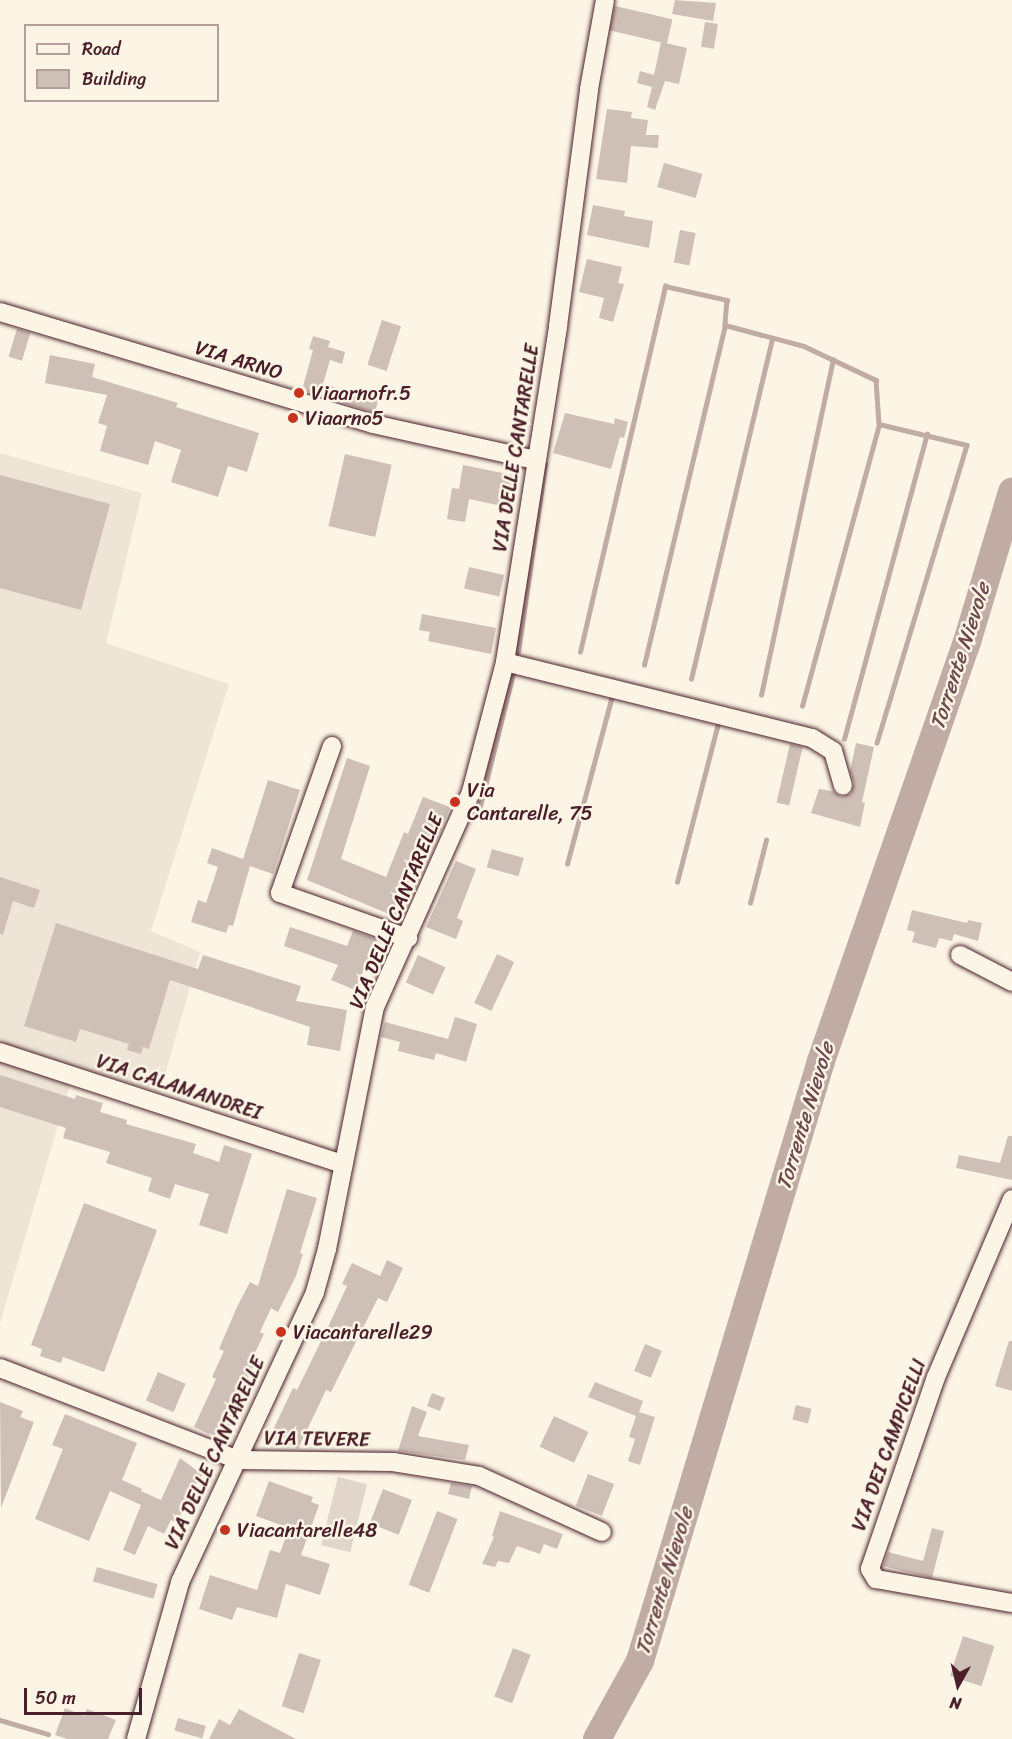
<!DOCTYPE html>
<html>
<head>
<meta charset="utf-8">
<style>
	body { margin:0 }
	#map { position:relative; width:1012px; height:1739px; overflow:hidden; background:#fcf5e5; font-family:Sriracha,sans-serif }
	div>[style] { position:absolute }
	.built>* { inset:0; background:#eee5d7 }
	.green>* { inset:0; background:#e2d5ca; transform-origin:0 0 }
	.stream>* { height:4.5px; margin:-2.25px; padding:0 2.25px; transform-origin:2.25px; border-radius:2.25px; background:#c0aca5 }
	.river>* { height:28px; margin:-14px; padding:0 14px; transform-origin:14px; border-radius:14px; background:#c0aca5 }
	.building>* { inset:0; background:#cfc0b7; transform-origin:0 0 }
	.roads { filter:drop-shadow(0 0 2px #4a1f2b) drop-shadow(0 0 2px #4a1f2b) }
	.street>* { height:18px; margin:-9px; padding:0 9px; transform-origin:9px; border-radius:9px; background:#fcf5e5 }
	.dots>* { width:16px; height:16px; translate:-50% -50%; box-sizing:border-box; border:3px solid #fcf5e5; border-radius:50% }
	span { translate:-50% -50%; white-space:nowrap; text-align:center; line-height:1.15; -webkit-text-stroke:5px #fcf5e5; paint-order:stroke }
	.street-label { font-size:20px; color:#4a1f2b }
	.poi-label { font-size:20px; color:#4a1f2b }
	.left { translate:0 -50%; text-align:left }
	.water-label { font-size:21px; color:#6d4950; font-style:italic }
	.legend { position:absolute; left:24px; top:24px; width:195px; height:78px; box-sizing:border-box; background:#fcf5e5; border:2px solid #b59f9b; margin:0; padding:8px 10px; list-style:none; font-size:18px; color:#4a1f2b }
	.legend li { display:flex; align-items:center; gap:12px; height:30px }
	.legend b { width:30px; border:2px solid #b59f9b }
	.north { position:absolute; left:928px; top:1655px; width:60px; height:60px; -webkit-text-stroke:4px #fcf5e5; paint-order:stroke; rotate:188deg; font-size:16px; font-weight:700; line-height:24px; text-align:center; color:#4a1f2b }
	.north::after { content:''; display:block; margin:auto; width:21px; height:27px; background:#4a1f2b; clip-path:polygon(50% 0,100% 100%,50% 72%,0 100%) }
	.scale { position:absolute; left:24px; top:1688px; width:118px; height:27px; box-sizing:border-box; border:3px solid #4a1f2b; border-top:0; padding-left:8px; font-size:18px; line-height:21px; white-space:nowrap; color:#4a1f2b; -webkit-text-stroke:4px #fcf5e5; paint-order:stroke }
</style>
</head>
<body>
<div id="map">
	<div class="built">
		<i style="clip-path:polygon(0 453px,142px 493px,106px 643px,229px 684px,151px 931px,200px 952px,160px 1092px,75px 1067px,0 1323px)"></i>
	</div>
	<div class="green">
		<i style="left:338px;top:1477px;width:30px;height:70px;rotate:14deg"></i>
	</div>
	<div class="stream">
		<i style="left:518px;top:652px;width:190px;rotate:-81.8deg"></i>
		<i style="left:580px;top:652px;width:376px;rotate:-76.9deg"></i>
		<i style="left:665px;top:286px;width:64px;rotate:12.7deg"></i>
		<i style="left:727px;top:300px;width:25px;rotate:95deg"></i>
		<i style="left:725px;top:325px;width:82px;rotate:14.9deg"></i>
		<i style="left:804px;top:346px;width:80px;rotate:25.3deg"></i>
		<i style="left:876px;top:380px;width:44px;rotate:86.1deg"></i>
		<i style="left:879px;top:424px;width:90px;rotate:13.4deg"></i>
		<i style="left:967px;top:445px;width:311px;rotate:106.8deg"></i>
		<i style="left:644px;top:665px;width:350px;rotate:-76.6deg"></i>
		<i style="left:691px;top:679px;width:349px;rotate:-76.6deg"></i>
		<i style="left:761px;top:695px;width:343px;rotate:-77.9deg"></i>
		<i style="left:802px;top:706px;width:292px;rotate:-74.7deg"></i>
		<i style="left:844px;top:739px;width:316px;rotate:-74.8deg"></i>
		<i style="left:480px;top:806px;width:136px;rotate:-76deg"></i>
		<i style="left:567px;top:864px;width:174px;rotate:-75deg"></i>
		<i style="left:677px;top:882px;width:167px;rotate:-75.5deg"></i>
		<i style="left:750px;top:903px;width:65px;rotate:-75.7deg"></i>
		<i style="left:0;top:1720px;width:50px;rotate:16.3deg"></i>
	</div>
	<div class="river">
		<i style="left:597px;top:1739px;width:89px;rotate:-61.1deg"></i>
		<i style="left:640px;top:1661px;width:627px;rotate:-73.21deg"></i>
		<i style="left:821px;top:1061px;width:444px;rotate:-70.8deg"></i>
		<i style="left:967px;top:642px;width:157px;rotate:-73.3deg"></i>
	</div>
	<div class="building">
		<i style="clip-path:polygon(675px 0,716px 3px,713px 21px,672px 14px)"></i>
		<i style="left:615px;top:6px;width:59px;height:25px;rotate:13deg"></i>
		<i style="left:705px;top:22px;width:13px;height:25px;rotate:9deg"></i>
		<i style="clip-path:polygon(661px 42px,687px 48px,679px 84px,665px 81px,655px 110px,647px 107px,652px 87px,637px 83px,640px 71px,654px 75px)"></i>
		<i style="clip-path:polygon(607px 109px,632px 112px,631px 118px,648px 120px,646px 135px,659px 135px,658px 148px,631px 146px,627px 183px,596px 179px)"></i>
		<i style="left:664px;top:163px;width:40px;height:25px;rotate:16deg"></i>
		<i style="clip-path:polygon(593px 205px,625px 211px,624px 216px,653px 221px,649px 248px,587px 235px)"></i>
		<i style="left:680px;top:230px;width:16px;height:33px;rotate:11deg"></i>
		<i style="clip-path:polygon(587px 259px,622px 267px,618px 283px,624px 284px,613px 322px,599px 318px,604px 298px,579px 292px)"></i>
		<i style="left:382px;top:320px;width:20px;height:47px;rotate:18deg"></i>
		<i style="left:17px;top:329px;width:14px;height:29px;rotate:17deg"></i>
		<i style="clip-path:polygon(313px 336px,330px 341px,328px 347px,345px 352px,342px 364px,330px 360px,323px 384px,378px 400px,375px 413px,302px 390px,313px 350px,309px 349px)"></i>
		<i style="clip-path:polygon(50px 355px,95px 364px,92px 377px,178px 403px,176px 407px,259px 433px,247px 472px,228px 466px,218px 497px,171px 482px,181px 450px,155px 441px,148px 465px,100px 451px,107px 426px,98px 423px,107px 395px,45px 383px)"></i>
		<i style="clip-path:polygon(565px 413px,614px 424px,615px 418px,628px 422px,624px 438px,620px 437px,611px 469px,553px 453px)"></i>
		<i style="left:345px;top:454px;width:48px;height:74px;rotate:13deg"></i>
		<i style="clip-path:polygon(463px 465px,513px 475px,507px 507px,469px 499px,465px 522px,447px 519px,452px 488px,459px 489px)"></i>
		<i style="clip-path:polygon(0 475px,110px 504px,81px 610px,0 588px)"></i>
		<i style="left:469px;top:567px;width:36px;height:22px;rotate:13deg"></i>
		<i style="clip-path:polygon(422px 614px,496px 628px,491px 654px,428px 641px,430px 632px,419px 630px)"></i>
		<i style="clip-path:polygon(856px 743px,874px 747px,862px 802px,865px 803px,860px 827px,811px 813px,819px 789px,833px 791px,841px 797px,851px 793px,854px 783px,850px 771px)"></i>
		<i style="left:790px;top:744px;width:13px;height:60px;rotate:13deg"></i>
		<i style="clip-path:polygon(347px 758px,370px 766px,341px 859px,386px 877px,404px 832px,408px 834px,423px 797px,450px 807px,435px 844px,430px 842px,420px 867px,417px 866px,396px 917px,307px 880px)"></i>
		<i style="clip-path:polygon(268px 780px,300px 790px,273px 874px,250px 866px,233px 926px,229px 925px,226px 933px,191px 922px,198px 900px,206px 903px,218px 867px,207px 863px,212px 848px,243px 859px)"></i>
		<i style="left:492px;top:849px;width:33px;height:19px;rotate:16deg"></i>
		<i style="clip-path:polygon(456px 861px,476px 869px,457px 918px,463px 921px,456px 939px,426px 927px)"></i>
		<i style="clip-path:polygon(0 877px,40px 890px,34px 908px,13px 901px,3px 935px,0 934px)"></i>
		<i style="clip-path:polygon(912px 910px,967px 923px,968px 920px,982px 923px,978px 941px,954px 934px,952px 941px,939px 938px,936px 948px,912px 942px,915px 932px,907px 930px)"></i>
		<i style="clip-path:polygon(56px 923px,198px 969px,203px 955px,301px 986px,296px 1001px,347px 1010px,340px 1051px,307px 1045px,310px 1027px,170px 980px,149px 1049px,143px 1047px,141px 1054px,127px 1050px,129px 1044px,80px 1029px,76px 1042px,24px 1026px)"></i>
		<i style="clip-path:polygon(290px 927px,347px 946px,353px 931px,377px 939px,355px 990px,331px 980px,338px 965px,284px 946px)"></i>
		<i style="left:497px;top:954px;width:19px;height:54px;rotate:25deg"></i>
		<i style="left:418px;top:955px;width:30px;height:30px;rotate:24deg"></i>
		<i style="clip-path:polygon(455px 1017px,477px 1024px,466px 1062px,436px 1053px,434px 1060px,398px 1051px,400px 1042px,381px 1037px,385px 1022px,448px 1039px)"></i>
		<i style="clip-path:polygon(0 1075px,75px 1099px,76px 1095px,103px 1103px,100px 1112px,127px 1120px,126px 1124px,196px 1144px,193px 1153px,219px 1162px,224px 1145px,252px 1154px,227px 1234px,199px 1225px,209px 1194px,175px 1184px,170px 1199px,148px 1191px,152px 1178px,106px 1163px,110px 1152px,63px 1138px,66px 1128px,0 1107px)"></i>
		<i style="clip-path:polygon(1008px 1136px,1012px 1136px,1012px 1180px,956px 1168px,959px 1155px,1000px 1163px)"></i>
		<i style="clip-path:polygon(287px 1189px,317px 1198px,300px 1253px,303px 1254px,296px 1276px,278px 1312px,271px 1308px,260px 1332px,264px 1334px,250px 1363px,254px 1365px,232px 1412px,237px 1414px,224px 1441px,194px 1427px,216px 1379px,212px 1377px,224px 1351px,219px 1349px,237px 1307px,250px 1282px,258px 1286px)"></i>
		<i style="clip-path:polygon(84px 1203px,157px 1230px,104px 1372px,63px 1357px,61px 1363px,40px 1356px,42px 1349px,31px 1345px)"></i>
		<i style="clip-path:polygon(387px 1260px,403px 1268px,387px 1302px,378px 1298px,331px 1392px,326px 1390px,298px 1449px,270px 1436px,293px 1388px,297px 1390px,329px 1325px,347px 1286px,342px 1284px,352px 1263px,380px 1276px)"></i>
		<i style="clip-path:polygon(1009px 1341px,1012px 1341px,1012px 1391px,995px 1386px)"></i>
		<i style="left:645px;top:1344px;width:18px;height:29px;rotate:22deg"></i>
		<i style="left:158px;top:1372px;width:30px;height:31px;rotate:23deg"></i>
		<i style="clip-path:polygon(595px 1382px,643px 1401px,639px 1412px,655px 1417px,640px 1465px,628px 1461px,635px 1439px,629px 1437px,636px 1416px,588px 1397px)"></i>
		<i style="left:432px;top:1393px;width:14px;height:14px;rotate:21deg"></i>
		<i style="clip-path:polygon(0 1402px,23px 1411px,20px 1417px,34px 1422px,1px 1508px)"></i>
		<i style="left:796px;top:1405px;width:16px;height:15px;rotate:14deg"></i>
		<i style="clip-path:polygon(412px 1406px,427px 1412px,418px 1436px,469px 1445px,465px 1460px,398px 1451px)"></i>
		<i style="clip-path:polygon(65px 1414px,137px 1443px,122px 1480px,142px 1489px,141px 1491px,161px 1500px,180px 1458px,203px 1475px,179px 1506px,184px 1508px,177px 1523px,171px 1520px,164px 1534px,148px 1526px,135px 1555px,123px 1550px,141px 1505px,110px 1491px,89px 1541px,35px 1519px,63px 1449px,52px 1445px)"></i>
		<i style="left:554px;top:1416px;width:38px;height:34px;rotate:25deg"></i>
		<i style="left:588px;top:1474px;width:28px;height:34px;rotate:21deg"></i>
		<i style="clip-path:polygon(269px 1481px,313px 1497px,311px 1502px,319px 1505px,301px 1555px,330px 1564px,320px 1595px,286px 1584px,277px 1618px,237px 1607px,232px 1620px,199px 1609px,210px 1575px,257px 1590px,270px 1550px,280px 1553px,289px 1528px,256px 1516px)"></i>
		<i style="clip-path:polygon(451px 1483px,472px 1486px,469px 1499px,448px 1494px)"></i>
		<i style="left:383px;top:1489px;width:31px;height:37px;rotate:21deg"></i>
		<i style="left:437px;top:1511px;width:22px;height:79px;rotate:21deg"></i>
		<i style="clip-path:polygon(500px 1511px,563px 1534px,557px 1549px,544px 1544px,540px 1554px,517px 1546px,509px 1563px,498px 1561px,495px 1567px,482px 1564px,494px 1537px,492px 1536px)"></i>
		<i style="clip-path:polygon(932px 1528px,944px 1531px,932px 1578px,883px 1566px,888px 1552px,923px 1561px)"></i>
		<i style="left:97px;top:1567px;width:63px;height:15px;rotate:16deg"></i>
		<i style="left:963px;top:1636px;width:33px;height:42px;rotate:18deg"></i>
		<i style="left:513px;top:1648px;width:19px;height:52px;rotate:21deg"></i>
		<i style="left:299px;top:1653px;width:23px;height:56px;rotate:18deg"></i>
		<i style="clip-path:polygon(65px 1708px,84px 1716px,87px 1709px,116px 1720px,108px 1739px,67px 1739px,55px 1735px)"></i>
		<i style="clip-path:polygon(239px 1709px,296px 1739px,209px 1739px,219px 1719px,230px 1725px)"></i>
		<i style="left:178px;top:1718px;width:29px;height:13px;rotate:16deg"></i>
	</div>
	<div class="roads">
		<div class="street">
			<i style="left:0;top:312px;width:389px;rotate:16.7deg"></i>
			<i style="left:373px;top:424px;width:167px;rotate:12.5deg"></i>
			<i style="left:505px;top:662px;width:316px;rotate:13.9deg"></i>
			<i style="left:812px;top:738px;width:25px;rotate:32deg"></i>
			<i style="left:833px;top:751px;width:36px;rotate:74deg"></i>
			<i style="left:332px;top:746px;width:156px;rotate:109.5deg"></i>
			<i style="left:280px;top:893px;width:136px;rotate:19.4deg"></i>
			<i style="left:960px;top:955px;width:59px;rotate:27.4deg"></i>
			<i style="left:0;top:1052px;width:361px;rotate:18.1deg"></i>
			<i style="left:1012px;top:1199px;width:194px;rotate:113.1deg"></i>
			<i style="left:936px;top:1377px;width:203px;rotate:109deg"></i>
			<i style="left:870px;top:1569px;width:12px;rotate:59deg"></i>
			<i style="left:876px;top:1579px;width:138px;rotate:10deg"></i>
			<i style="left:0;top:1368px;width:255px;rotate:21.1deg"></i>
			<i style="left:238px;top:1460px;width:155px;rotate:0.7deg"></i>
			<i style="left:393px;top:1462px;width:87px;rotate:9.2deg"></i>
			<i style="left:479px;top:1476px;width:135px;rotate:24.5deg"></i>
			<i style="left:136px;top:1739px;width:163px;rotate:-74.3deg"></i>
			<i style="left:180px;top:1582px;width:320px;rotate:-65deg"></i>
			<i style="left:315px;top:1292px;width:45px;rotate:-74.4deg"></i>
			<i style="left:327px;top:1249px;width:247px;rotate:-78.8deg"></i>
			<i style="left:375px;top:1007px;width:235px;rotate:-65.9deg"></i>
			<i style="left:471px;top:792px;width:134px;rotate:-75.3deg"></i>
			<i style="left:505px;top:662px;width:340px;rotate:-81deg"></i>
			<i style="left:558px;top:326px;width:239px;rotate:-82.5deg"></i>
			<i style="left:589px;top:89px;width:90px;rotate:-79.8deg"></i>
		</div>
	</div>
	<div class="dots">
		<i style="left:299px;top:393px;background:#c8321e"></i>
		<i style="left:293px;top:418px;background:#c8321e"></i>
		<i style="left:455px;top:802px;background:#c8321e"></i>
		<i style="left:281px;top:1332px;background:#c8321e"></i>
		<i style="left:225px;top:1530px;background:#c8321e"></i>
	</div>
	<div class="street-label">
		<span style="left:239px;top:360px;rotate:17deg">VIA ARNO</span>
		<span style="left:516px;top:448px;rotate:-81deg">VIA DELLE CANTARELLE</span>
		<span style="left:396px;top:911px;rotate:-67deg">VIA DELLE CANTARELLE</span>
		<span style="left:179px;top:1087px;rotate:18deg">VIA CALAMANDREI</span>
		<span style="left:317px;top:1439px;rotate:1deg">VIA TEVERE</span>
		<span style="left:889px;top:1445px;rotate:-70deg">VIA DEI CAMPICELLI</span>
		<span style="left:215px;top:1453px;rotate:-65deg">VIA DELLE CANTARELLE</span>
	</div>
	<div class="poi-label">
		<span class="left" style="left:311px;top:393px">Viaarnofr.5</span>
		<span class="left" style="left:305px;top:418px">Viaarno5</span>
		<span class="left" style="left:467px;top:802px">Via<br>Cantarelle, 75</span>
		<span class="left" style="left:293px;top:1332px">Viacantarelle29</span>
		<span class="left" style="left:237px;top:1530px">Viacantarelle48</span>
	</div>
	<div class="water-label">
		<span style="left:960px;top:656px;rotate:-72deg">Torrente Nievole</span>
		<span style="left:805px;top:1116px;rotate:-73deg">Torrente Nievole</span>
		<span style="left:664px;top:1581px;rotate:-73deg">Torrente Nievole</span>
	</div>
	<ul class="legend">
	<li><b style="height:8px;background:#fcf5e5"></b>Road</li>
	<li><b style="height:16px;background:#cfc0b7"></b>Building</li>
	</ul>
	<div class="north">N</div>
	<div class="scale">50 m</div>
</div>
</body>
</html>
